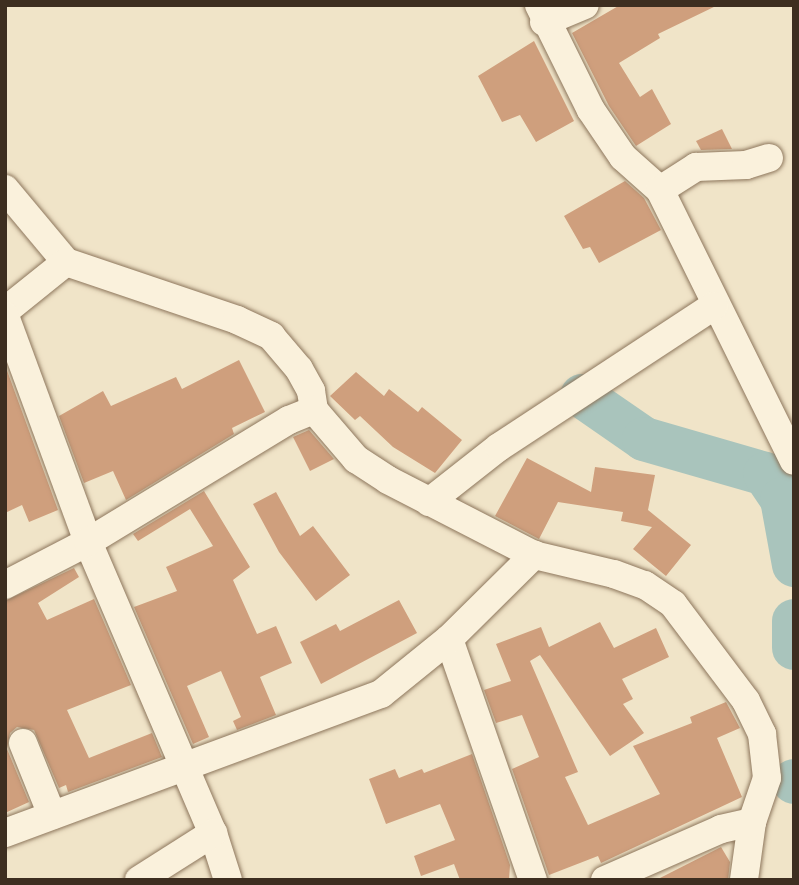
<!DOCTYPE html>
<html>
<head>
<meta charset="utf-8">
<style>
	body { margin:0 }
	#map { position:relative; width:799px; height:885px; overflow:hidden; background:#f0e4c8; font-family:Merriweather,serif }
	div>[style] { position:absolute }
	.river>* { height:44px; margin:-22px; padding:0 22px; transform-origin:22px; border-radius:22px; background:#a9c4bc }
	.building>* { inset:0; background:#cf9f7d }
	.roads { filter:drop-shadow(0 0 2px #8d765c) drop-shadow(0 0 2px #8d765c) }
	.minor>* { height:28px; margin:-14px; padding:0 14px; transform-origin:14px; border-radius:14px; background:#faf1dc }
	span { translate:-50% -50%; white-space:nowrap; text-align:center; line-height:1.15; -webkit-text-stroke:5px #f7eed8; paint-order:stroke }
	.frame { position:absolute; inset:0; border:7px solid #3d2e20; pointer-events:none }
</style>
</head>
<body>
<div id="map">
	<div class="river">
		<i style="left:582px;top:396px;width:75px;rotate:34.7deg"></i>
		<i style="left:644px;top:439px;width:126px;rotate:16.1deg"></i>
		<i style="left:765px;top:474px;width:30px;rotate:56deg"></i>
		<i style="left:782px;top:499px;width:67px;rotate:79.7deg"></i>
		<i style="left:794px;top:621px;width:27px;rotate:90deg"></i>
		<i style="left:794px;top:781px;width:1px;rotate:90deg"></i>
	</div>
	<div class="building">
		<i style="clip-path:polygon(620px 5px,718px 5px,658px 34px,660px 38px,619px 63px,640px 97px,652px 89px,671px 124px,636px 146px,609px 106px,572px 33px)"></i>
		<i style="clip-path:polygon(534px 41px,574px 121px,536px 142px,520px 115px,502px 122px,478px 76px)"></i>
		<i style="clip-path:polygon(722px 129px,732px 149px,701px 150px,696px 141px)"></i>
		<i style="clip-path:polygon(625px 181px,644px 198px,661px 230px,599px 263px,590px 247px,583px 249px,564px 216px)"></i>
		<i style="clip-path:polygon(239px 360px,265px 412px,232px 428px,234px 434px,126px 500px,113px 471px,84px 483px,59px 416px,103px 391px,111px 406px,176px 377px,182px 389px)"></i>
		<i style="clip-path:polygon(5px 365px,58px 510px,29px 522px,22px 505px,5px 513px)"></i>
		<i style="clip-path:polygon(356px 372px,384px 396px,389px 389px,418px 412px,422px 407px,462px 440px,435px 473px,393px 447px,360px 416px,355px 420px,330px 396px)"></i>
		<i style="clip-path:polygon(309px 430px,334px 459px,310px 471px,293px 437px)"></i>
		<i style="clip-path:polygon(527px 458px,591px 492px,595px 467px,655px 475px,648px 510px,691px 545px,666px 576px,633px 549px,652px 527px,621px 521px,623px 512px,558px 502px,539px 539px,495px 516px)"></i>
		<i style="clip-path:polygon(204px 491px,250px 567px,233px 580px,257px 634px,276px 626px,292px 663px,260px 677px,276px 715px,237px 730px,233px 721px,241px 717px,221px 671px,187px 686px,209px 737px,193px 744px,134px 607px,177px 591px,166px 567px,213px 546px,190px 509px,138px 541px,133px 534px)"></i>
		<i style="clip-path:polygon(276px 492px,300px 536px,313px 526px,350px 575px,316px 601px,279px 552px,253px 504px)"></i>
		<i style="clip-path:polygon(74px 568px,79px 577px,38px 603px,47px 620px,94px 599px,131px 685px,67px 710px,89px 758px,152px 733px,162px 757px,68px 792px,66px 785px,59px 788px,34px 730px,17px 727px,10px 733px,7px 749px,29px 802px,5px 813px,5px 601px)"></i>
		<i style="clip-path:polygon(399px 600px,417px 633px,321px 684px,300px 642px,336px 624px,340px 631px)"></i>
		<i style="clip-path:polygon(600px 622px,614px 648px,656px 628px,669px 657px,622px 679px,633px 699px,623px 704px,644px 733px,610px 756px,540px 655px,530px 661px,578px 772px,565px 777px,588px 825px,660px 794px,633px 746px,692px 723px,690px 717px,726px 702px,740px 728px,717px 738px,742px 797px,601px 863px,598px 856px,549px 875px,512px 769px,539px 757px,522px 715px,496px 723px,484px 690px,511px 681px,496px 644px,541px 627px,549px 647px)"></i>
		<i style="clip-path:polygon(472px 754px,510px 865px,509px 880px,460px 880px,454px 864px,421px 876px,414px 856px,455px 840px,440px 804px,386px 824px,369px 779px,395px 769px,399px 778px,422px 769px,424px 773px)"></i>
		<i style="clip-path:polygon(721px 847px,730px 862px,728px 880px,656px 880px)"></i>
	</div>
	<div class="roads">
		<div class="minor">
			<i style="left:539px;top:5px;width:117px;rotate:63.7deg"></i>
			<i style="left:591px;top:110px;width:57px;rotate:55.8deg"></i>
			<i style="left:623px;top:157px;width:50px;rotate:41.7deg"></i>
			<i style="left:660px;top:190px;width:302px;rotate:63.7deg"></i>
			<i style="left:544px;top:22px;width:44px;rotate:-22.5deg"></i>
			<i style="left:5px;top:189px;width:95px;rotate:50.1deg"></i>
			<i style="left:66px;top:262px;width:181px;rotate:18.7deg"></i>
			<i style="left:237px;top:320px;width:38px;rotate:25deg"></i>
			<i style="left:271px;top:336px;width:43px;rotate:49.7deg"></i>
			<i style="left:299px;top:369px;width:25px;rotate:61deg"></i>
			<i style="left:311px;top:391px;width:19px;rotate:81deg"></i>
			<i style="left:314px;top:410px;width:65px;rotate:49.4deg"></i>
			<i style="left:356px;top:459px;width:38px;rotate:33deg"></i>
			<i style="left:388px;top:480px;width:164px;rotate:27.2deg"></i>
			<i style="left:534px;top:555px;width:82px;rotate:13.4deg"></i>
			<i style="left:614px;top:574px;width:33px;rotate:20deg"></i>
			<i style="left:645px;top:585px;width:34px;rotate:34deg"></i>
			<i style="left:673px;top:604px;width:121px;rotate:53deg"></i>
			<i style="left:746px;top:701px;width:37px;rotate:64deg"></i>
			<i style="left:762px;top:734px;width:44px;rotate:83.5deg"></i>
			<i style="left:767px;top:778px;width:46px;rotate:108.8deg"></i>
			<i style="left:752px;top:822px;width:59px;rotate:97.9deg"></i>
			<i style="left:660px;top:190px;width:43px;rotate:-32.6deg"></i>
			<i style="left:696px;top:167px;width:50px;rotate:-2.3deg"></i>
			<i style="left:746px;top:165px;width:24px;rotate:-17deg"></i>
			<i style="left:5px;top:311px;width:78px;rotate:-38.8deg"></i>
			<i style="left:5px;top:316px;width:241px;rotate:69.8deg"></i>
			<i style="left:88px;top:542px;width:317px;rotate:66.8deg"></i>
			<i style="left:213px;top:833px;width:49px;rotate:72.3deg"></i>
			<i style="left:429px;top:502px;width:89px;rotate:-38.2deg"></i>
			<i style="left:499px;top:447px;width:257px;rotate:-33.3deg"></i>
			<i style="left:5px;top:585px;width:93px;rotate:-27.4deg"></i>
			<i style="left:88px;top:542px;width:235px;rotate:-31.3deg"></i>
			<i style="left:289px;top:420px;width:27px;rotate:-22deg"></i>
			<i style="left:449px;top:639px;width:255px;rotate:70.8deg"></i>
			<i style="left:23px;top:743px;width:78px;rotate:68.1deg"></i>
			<i style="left:5px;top:833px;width:401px;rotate:-20.3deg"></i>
			<i style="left:381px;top:694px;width:87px;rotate:-39deg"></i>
			<i style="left:449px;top:639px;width:120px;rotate:-44.7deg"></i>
			<i style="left:139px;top:880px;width:88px;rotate:-32.4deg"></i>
			<i style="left:605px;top:880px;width:127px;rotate:-23.7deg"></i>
			<i style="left:721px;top:829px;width:32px;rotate:-13deg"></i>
		</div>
	</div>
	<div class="frame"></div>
</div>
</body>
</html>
